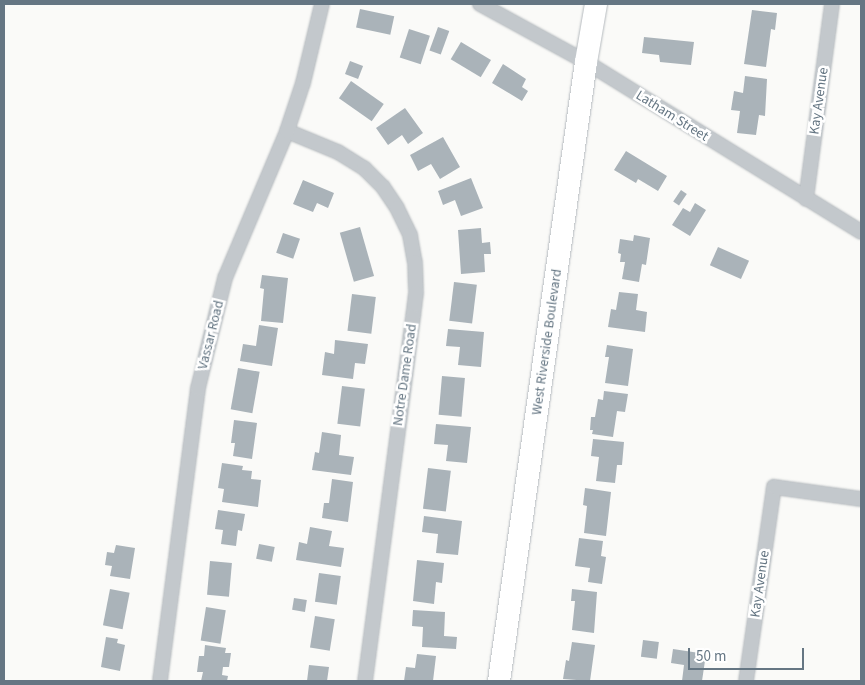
<!DOCTYPE html>
<html>
<head>
<meta charset="utf-8">
<style>
	body { margin:0 }
	#map { position:relative; width:865px; height:685px; overflow:hidden; background:#fafaf8; font-family:"Source Sans 3",sans-serif }
	div>[style] { position:absolute }
	.building>* { inset:0; background:#aab3b9; transform-origin:0 0 }
	.roads { filter:drop-shadow(0 0 1px #b5babe) drop-shadow(0 0 1px #b5babe) }
	.street>* { height:14px; margin:-7px; padding:0 7px; transform-origin:7px; border-radius:7px; background:#c3c8cc }
	.primary>* { height:22px; margin:-11px; padding:0 11px; transform-origin:11px; border-radius:11px; background:#fff }
	span { translate:-50% -50%; white-space:nowrap; text-align:center; line-height:1.15; -webkit-text-stroke:5px #fff; paint-order:stroke }
	.street-label { font-size:14px; color:#657683 }
	.frame { position:absolute; inset:0; border:5px solid #657683; pointer-events:none }
	.scale { position:absolute; left:688px; top:648px; width:116px; height:22px; box-sizing:border-box; border:2px solid #657683; border-top:0; padding-left:6px; font-size:15px; line-height:18px; white-space:nowrap; color:#657683; -webkit-text-stroke:4px #fff; paint-order:stroke }
</style>
</head>
<body>
<div id="map">
	<div class="building">
		<i style="left:360px;top:9px;width:35px;height:19px;rotate:12deg"></i>
		<i style="clip-path:polygon(752px 10px,777px 13px,775px 30px,771px 29px,766px 67px,744px 64px)"></i>
		<i style="left:438px;top:27px;width:12px;height:25px;rotate:20deg"></i>
		<i style="left:409px;top:29px;width:22px;height:30px;rotate:18deg"></i>
		<i style="clip-path:polygon(644px 37px,694px 42px,691px 65px,660px 62px,659px 55px,642px 53px)"></i>
		<i style="left:461px;top:42px;width:35px;height:20px;rotate:31deg"></i>
		<i style="left:350px;top:61px;width:14px;height:14px;rotate:21deg"></i>
		<i style="clip-path:polygon(503px 64px,526px 79px,522px 87px,528px 91px,522px 101px,492px 83px)"></i>
		<i style="clip-path:polygon(745px 76px,767px 79px,765px 116px,759px 115px,756px 135px,737px 133px,740px 111px,731px 110px,734px 91px,743px 93px)"></i>
		<i style="left:351px;top:81px;width:40px;height:21px;rotate:35deg"></i>
		<i style="clip-path:polygon(405px 108px,423px 133px,408px 144px,402px 135px,388px 145px,376px 128px)"></i>
		<i style="clip-path:polygon(443px 137px,460px 167px,440px 179px,431px 164px,418px 171px,410px 155px)"></i>
		<i style="clip-path:polygon(626px 151px,667px 176px,658px 191px,638px 179px,636px 183px,614px 170px)"></i>
		<i style="clip-path:polygon(471px 178px,483px 208px,461px 216px,455px 200px,443px 205px,438px 191px)"></i>
		<i style="clip-path:polygon(303px 180px,334px 193px,328px 208px,317px 203px,313px 212px,293px 204px)"></i>
		<i style="left:681px;top:190px;width:7px;height:14px;rotate:34deg"></i>
		<i style="clip-path:polygon(695px 203px,706px 210px,690px 236px,672px 225px,683px 208px,690px 212px)"></i>
		<i style="left:360px;top:227px;width:51px;height:21px;rotate:74deg"></i>
		<i style="clip-path:polygon(481px 228px,482px 243px,490px 242px,491px 254px,484px 254px,485px 272px,461px 274px,458px 230px)"></i>
		<i style="left:283px;top:233px;width:18px;height:21px;rotate:19deg"></i>
		<i style="clip-path:polygon(634px 235px,650px 238px,646px 265px,642px 264px,639px 282px,622px 279px,625px 262px,620px 262px,621px 254px,618px 253px,620px 239px,633px 241px)"></i>
		<i style="left:718px;top:247px;width:34px;height:20px;rotate:24deg"></i>
		<i style="clip-path:polygon(262px 275px,288px 278px,283px 323px,261px 321px,264px 289px,260px 288px)"></i>
		<i style="left:454px;top:282px;width:23px;height:39px;rotate:7deg"></i>
		<i style="clip-path:polygon(619px 292px,638px 294px,636px 310px,647px 312px,645px 332px,608px 327px,611px 309px,616px 310px)"></i>
		<i style="left:352px;top:294px;width:24px;height:37px;rotate:7deg"></i>
		<i style="clip-path:polygon(259px 325px,278px 328px,272px 366px,240px 361px,243px 344px,256px 346px)"></i>
		<i style="clip-path:polygon(448px 329px,484px 332px,481px 367px,458px 365px,460px 347px,446px 346px)"></i>
		<i style="clip-path:polygon(335px 340px,368px 344px,365px 364px,355px 363px,353px 379px,322px 375px,325px 352px,334px 354px)"></i>
		<i style="clip-path:polygon(607px 345px,633px 349px,628px 386px,605px 383px,609px 357px,605px 357px)"></i>
		<i style="left:238px;top:368px;width:22px;height:42px;rotate:10deg"></i>
		<i style="left:442px;top:376px;width:23px;height:39px;rotate:5deg"></i>
		<i style="left:342px;top:386px;width:23px;height:38px;rotate:7deg"></i>
		<i style="clip-path:polygon(604px 391px,628px 394px,625px 412px,617px 411px,613px 437px,592px 434px,593px 430px,590px 430px,591px 417px,595px 417px,598px 399px,603px 400px)"></i>
		<i style="clip-path:polygon(234px 420px,257px 423px,252px 459px,233px 456px,235px 443px,231px 443px)"></i>
		<i style="clip-path:polygon(436px 424px,471px 427px,467px 463px,446px 461px,448px 445px,434px 444px)"></i>
		<i style="clip-path:polygon(322px 432px,341px 435px,339px 455px,354px 457px,351px 475px,312px 470px,315px 452px,319px 453px)"></i>
		<i style="clip-path:polygon(593px 439px,624px 442px,622px 465px,617px 465px,615px 483px,596px 481px,599px 457px,591px 456px)"></i>
		<i style="clip-path:polygon(222px 463px,243px 466px,242px 470px,252px 471px,251px 479px,261px 480px,258px 507px,222px 502px,224px 489px,218px 488px)"></i>
		<i style="left:428px;top:468px;width:23px;height:41px;rotate:7deg"></i>
		<i style="clip-path:polygon(332px 479px,353px 482px,348px 522px,322px 518px,324px 503px,329px 503px)"></i>
		<i style="clip-path:polygon(585px 488px,611px 492px,606px 536px,584px 533px,587px 506px,583px 505px)"></i>
		<i style="clip-path:polygon(218px 510px,245px 514px,242px 531px,238px 530px,236px 546px,221px 544px,223px 530px,215px 529px)"></i>
		<i style="clip-path:polygon(424px 516px,462px 521px,458px 555px,436px 553px,438px 534px,422px 532px)"></i>
		<i style="clip-path:polygon(310px 527px,332px 531px,329px 546px,344px 548px,341px 567px,296px 560px,299px 542px,307px 544px)"></i>
		<i style="clip-path:polygon(579px 538px,603px 541px,601px 556px,606px 557px,602px 584px,588px 582px,590px 568px,575px 566px)"></i>
		<i style="left:259px;top:544px;width:16px;height:15px;rotate:11deg"></i>
		<i style="clip-path:polygon(116px 545px,135px 548px,130px 579px,110px 576px,112px 566px,105px 565px,107px 552px,114px 553px)"></i>
		<i style="clip-path:polygon(417px 560px,444px 563px,442px 583px,436px 582px,434px 604px,413px 601px)"></i>
		<i style="left:210px;top:561px;width:22px;height:34px;rotate:5deg"></i>
		<i style="left:319px;top:573px;width:22px;height:29px;rotate:8deg"></i>
		<i style="left:110px;top:589px;width:20px;height:37px;rotate:11deg"></i>
		<i style="clip-path:polygon(572px 589px,597px 592px,594px 633px,572px 630px,575px 601px,571px 601px)"></i>
		<i style="left:294px;top:598px;width:13px;height:12px;rotate:9deg"></i>
		<i style="left:206px;top:607px;width:20px;height:34px;rotate:9deg"></i>
		<i style="clip-path:polygon(413px 610px,445px 612px,444px 636px,457px 637px,456px 649px,422px 647px,423px 627px,412px 626px)"></i>
		<i style="left:315px;top:616px;width:20px;height:32px;rotate:9deg"></i>
		<i style="clip-path:polygon(106px 637px,118px 639px,117px 643px,125px 645px,120px 671px,101px 667px)"></i>
		<i style="left:643px;top:640px;width:16px;height:17px;rotate:7deg"></i>
		<i style="clip-path:polygon(572px 642px,595px 645px,590px 681px,563px 679px,566px 660px,569px 661px)"></i>
		<i style="clip-path:polygon(205px 645px,226px 648px,225px 653px,231px 653px,229px 667px,223px 667px,222px 675px,228px 676px,227px 681px,201px 681px,203px 672px,197px 672px,199px 656px,204px 656px)"></i>
		<i style="clip-path:polygon(673px 649px,706px 654px,702px 681px,682px 681px,684px 665px,671px 663px)"></i>
		<i style="clip-path:polygon(417px 654px,436px 656px,433px 681px,404px 681px,406px 667px,415px 668px)"></i>
		<i style="clip-path:polygon(309px 665px,329px 667px,327px 681px,307px 681px)"></i>
	</div>
	<div class="roads">
		<div class="street">
			<i style="left:480px;top:4px;width:121px;rotate:28.7deg"></i>
			<i style="left:586px;top:62px;width:323px;rotate:31.7deg"></i>
			<i style="left:287px;top:131px;width:55px;rotate:22.4deg"></i>
			<i style="left:338px;top:152px;width:31px;rotate:32deg"></i>
			<i style="left:364px;top:168px;width:27px;rotate:45deg"></i>
			<i style="left:383px;top:187px;width:25px;rotate:56deg"></i>
			<i style="left:397px;top:208px;width:30px;rotate:64deg"></i>
			<i style="left:410px;top:235px;width:27px;rotate:80deg"></i>
			<i style="left:415px;top:262px;width:31px;rotate:88deg"></i>
			<i style="left:416px;top:293px;width:24px;rotate:97deg"></i>
			<i style="left:413px;top:317px;width:367px;rotate:97.5deg"></i>
			<i style="left:806px;top:199px;width:197px;rotate:-82.4deg"></i>
			<i style="left:160px;top:681px;width:295px;rotate:-82.6deg"></i>
			<i style="left:198px;top:388px;width:113px;rotate:-76.2deg"></i>
			<i style="left:225px;top:278px;width:160px;rotate:-67.1deg"></i>
			<i style="left:287px;top:131px;width:51px;rotate:-71.6deg"></i>
			<i style="left:303px;top:83px;width:81px;rotate:-76.5deg"></i>
			<i style="left:746px;top:681px;width:196px;rotate:-81.8deg"></i>
			<i style="left:774px;top:487px;width:88px;rotate:7.9deg"></i>
		</div>
		<div class="primary">
			<i style="left:499px;top:681px;width:625px;rotate:-82deg"></i>
			<i style="left:586px;top:62px;width:59px;rotate:-80.2deg"></i>
		</div>
	</div>
	<div class="street-label">
		<span style="left:819px;top:101px;rotate:-82deg">Kay Avenue</span>
		<span style="left:672px;top:116px;rotate:32deg">Latham Street</span>
		<span style="left:211px;top:335px;rotate:-76deg">Vassar Road</span>
		<span style="left:547px;top:342px;rotate:-82deg">West Riverside Boulevard</span>
		<span style="left:405px;top:375px;rotate:-82deg">Notre Dame Road</span>
		<span style="left:760px;top:584px;rotate:-82deg">Kay Avenue</span>
	</div>
	<div class="frame"></div>
	<div class="scale">50 m</div>
</div>
</body>
</html>
